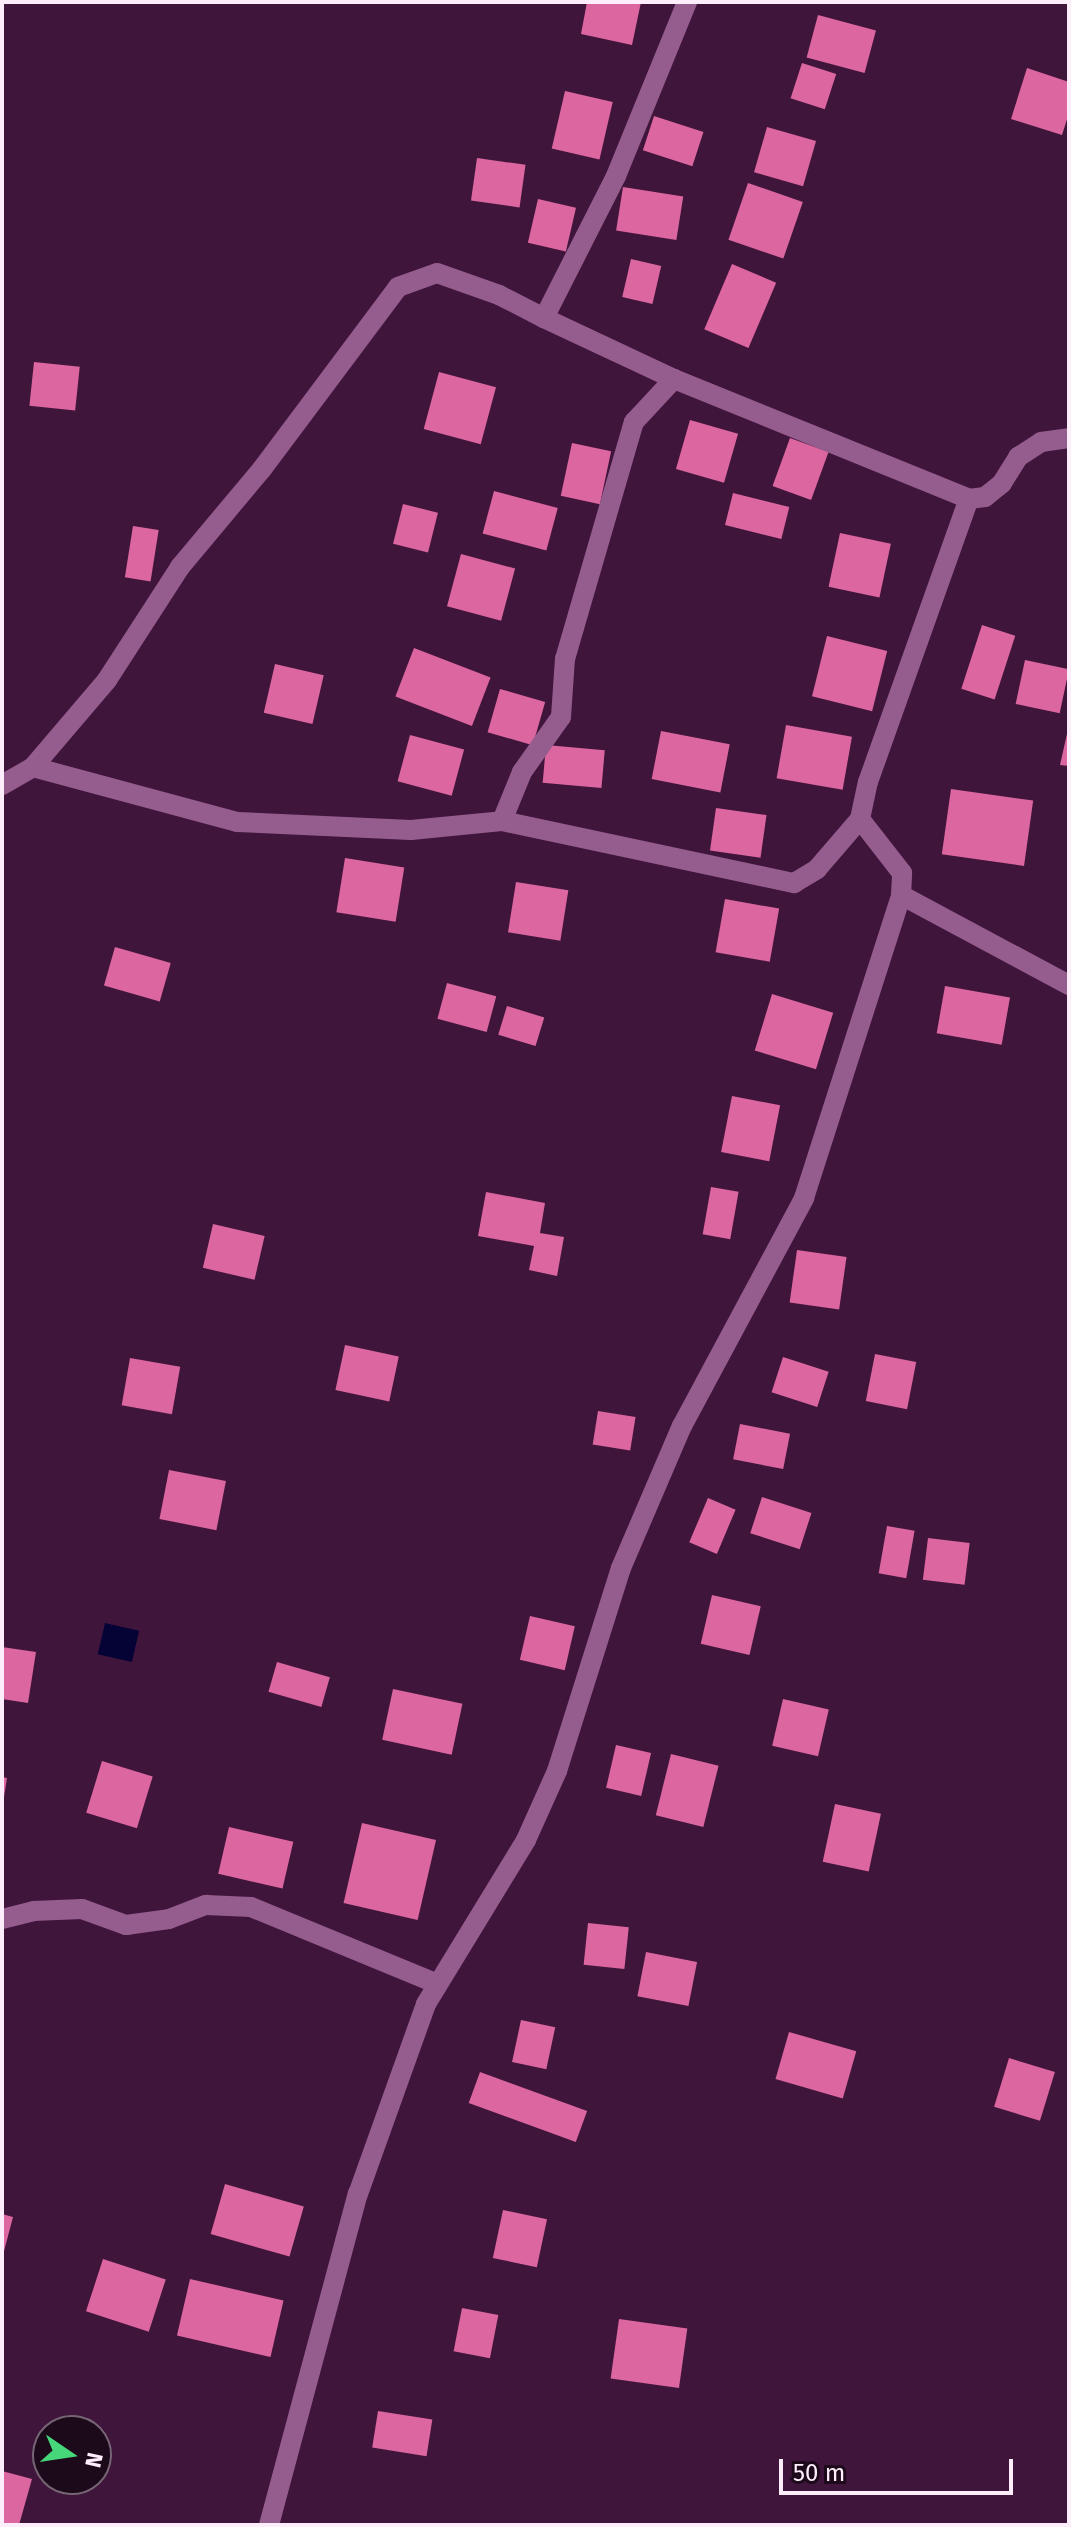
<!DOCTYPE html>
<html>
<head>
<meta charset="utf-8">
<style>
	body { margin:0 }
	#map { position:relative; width:1071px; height:2527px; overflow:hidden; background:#40153c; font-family:"Fira Sans",sans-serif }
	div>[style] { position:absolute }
	.water>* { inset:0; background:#050336; transform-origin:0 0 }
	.building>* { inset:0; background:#dc66a0; transform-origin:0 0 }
	.minor>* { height:20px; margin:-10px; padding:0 10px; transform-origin:10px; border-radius:10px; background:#955d8e }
	.tertiary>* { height:20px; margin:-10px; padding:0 10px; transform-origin:10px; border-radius:10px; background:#955d8e }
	span { translate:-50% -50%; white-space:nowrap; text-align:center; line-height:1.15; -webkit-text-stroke:8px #1c0a1a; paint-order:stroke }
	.frame { position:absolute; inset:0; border:4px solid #feedfb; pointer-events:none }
	.north { position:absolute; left:32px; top:2415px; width:80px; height:80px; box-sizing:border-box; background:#1c0a1a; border:2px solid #766574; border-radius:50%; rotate:103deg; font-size:22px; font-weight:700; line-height:32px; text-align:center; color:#feedfb }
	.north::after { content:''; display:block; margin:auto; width:28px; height:36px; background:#45d77a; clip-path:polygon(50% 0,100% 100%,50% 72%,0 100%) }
	.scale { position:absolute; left:779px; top:2459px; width:234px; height:36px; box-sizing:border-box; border:4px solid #feedfb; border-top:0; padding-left:10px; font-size:24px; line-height:28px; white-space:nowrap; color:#feedfb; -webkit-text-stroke:6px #1c0a1a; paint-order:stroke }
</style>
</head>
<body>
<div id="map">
	<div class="water">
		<i style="left:105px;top:1623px;width:35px;height:32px;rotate:13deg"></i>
	</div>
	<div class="building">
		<i style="clip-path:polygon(587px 2px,641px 2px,632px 45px,581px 34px)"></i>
		<i style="left:818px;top:15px;width:60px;height:44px;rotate:15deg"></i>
		<i style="left:802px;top:63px;width:36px;height:37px;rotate:18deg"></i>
		<i style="clip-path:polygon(1027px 68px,1069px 82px,1069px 113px,1062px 135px,1011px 119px)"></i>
		<i style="left:565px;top:91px;width:49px;height:59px;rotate:13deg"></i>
		<i style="left:654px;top:116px;width:52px;height:36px;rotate:18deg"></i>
		<i style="left:767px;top:127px;width:51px;height:47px;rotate:16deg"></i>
		<i style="left:477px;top:158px;width:49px;height:43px;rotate:8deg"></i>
		<i style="left:748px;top:183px;width:58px;height:60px;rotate:19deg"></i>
		<i style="left:623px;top:187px;width:61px;height:44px;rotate:9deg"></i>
		<i style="left:538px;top:199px;width:39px;height:45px;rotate:13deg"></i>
		<i style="left:631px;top:259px;width:31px;height:39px;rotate:13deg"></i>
		<i style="left:732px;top:264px;width:48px;height:71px;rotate:23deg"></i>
		<i style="left:34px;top:362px;width:46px;height:44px;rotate:6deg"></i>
		<i style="left:439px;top:372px;width:59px;height:59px;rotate:15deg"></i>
		<i style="left:690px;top:420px;width:50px;height:51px;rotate:16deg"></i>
		<i style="left:790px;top:438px;width:41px;height:51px;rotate:20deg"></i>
		<i style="left:572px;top:443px;width:40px;height:54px;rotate:12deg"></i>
		<i style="left:494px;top:491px;width:66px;height:44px;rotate:15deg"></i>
		<i style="left:733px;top:493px;width:58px;height:33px;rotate:14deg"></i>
		<i style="left:403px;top:504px;width:36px;height:41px;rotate:14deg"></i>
		<i style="left:133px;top:526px;width:26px;height:52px;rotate:9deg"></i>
		<i style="left:840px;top:533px;width:52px;height:55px;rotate:12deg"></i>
		<i style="left:461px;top:554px;width:56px;height:54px;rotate:15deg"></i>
		<i style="left:982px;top:625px;width:35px;height:67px;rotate:18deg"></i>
		<i style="left:827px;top:636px;width:62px;height:62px;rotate:14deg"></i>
		<i style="left:414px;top:648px;width:82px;height:52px;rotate:21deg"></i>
		<i style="left:1025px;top:660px;width:45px;height:45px;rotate:12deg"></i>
		<i style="left:275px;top:664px;width:50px;height:50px;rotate:13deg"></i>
		<i style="left:500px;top:689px;width:47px;height:45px;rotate:16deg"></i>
		<i style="left:786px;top:725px;width:67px;height:54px;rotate:10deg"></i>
		<i style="clip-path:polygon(1069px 725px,1069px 766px,1060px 765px)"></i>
		<i style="left:661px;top:731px;width:70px;height:49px;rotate:11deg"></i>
		<i style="left:410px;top:735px;width:56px;height:48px;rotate:15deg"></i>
		<i style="left:546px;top:745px;width:59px;height:38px;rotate:5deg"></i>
		<i style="left:951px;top:789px;width:83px;height:66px;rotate:8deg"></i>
		<i style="left:716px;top:808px;width:51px;height:43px;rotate:8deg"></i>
		<i style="left:345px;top:858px;width:60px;height:55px;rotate:9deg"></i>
		<i style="left:516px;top:882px;width:53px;height:51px;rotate:9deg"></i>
		<i style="left:725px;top:899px;width:55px;height:54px;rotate:10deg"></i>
		<i style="left:115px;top:947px;width:58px;height:40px;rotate:16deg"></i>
		<i style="left:447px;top:983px;width:51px;height:37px;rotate:15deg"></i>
		<i style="left:945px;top:986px;width:66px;height:48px;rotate:10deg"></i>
		<i style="left:772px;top:994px;width:64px;height:59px;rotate:17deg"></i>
		<i style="left:507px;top:1006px;width:39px;height:30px;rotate:17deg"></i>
		<i style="left:732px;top:1096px;width:49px;height:57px;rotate:11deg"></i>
		<i style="left:711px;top:1187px;width:28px;height:48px;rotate:10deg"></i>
		<i style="clip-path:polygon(486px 1192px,545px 1203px,540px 1233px,564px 1237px,557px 1276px,529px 1270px,534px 1246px,478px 1236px)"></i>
		<i style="left:213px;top:1224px;width:53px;height:45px;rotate:13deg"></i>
		<i style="left:797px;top:1250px;width:50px;height:53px;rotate:8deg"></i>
		<i style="left:345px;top:1345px;width:55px;height:46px;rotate:12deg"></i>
		<i style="left:875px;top:1354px;width:42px;height:48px;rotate:11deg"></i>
		<i style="left:783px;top:1357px;width:48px;height:37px;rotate:18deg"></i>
		<i style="left:130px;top:1358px;width:51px;height:48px;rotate:10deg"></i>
		<i style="left:598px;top:1411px;width:38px;height:34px;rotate:9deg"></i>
		<i style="left:740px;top:1424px;width:51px;height:36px;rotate:11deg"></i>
		<i style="left:169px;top:1470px;width:58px;height:50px;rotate:11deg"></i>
		<i style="left:762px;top:1497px;width:52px;height:38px;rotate:18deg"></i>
		<i style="left:708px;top:1498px;width:30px;height:48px;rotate:23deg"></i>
		<i style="left:887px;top:1526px;width:28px;height:48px;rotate:10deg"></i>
		<i style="left:928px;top:1538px;width:42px;height:42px;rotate:7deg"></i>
		<i style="left:712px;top:1595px;width:50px;height:50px;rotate:13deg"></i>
		<i style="left:530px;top:1616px;width:46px;height:45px;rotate:13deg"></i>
		<i style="clip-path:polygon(2px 1647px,36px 1652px,28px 1703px,2px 1699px)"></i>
		<i style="left:277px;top:1662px;width:55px;height:31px;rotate:16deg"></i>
		<i style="left:393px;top:1689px;width:71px;height:52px;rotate:12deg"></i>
		<i style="left:783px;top:1699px;width:47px;height:48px;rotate:13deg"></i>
		<i style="left:616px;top:1745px;width:36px;height:44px;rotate:13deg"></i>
		<i style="left:671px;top:1754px;width:49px;height:63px;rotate:14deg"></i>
		<i style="left:102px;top:1761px;width:53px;height:54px;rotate:17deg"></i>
		<i style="clip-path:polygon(2px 1777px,7px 1778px,4px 1797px,2px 1797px)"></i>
		<i style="left:835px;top:1804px;width:47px;height:59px;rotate:12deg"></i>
		<i style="left:362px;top:1823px;width:76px;height:82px;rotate:13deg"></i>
		<i style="left:229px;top:1827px;width:66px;height:48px;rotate:13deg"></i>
		<i style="left:588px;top:1923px;width:41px;height:42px;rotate:6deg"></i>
		<i style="left:646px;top:1952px;width:52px;height:45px;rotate:11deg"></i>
		<i style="left:521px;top:2020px;width:35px;height:43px;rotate:12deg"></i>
		<i style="left:789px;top:2032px;width:70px;height:49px;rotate:16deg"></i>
		<i style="left:1009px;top:2058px;width:48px;height:51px;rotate:17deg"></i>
		<i style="left:480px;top:2072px;width:114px;height:33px;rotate:20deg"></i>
		<i style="left:225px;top:2184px;width:82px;height:52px;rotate:16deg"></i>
		<i style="left:503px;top:2210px;width:45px;height:49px;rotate:12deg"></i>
		<i style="clip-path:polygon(2px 2214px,13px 2217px,3px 2255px,2px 2255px)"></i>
		<i style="left:103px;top:2259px;width:66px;height:55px;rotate:18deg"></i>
		<i style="left:190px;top:2279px;width:96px;height:58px;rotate:13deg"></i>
		<i style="left:462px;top:2308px;width:37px;height:44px;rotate:11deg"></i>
		<i style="left:619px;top:2319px;width:69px;height:60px;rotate:8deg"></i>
		<i style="left:378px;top:2411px;width:55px;height:37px;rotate:9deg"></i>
		<i style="clip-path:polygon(2px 2471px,32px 2479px,19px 2525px,2px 2525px)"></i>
	</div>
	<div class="minor">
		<i style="left:674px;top:379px;width:144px;rotate:-154.9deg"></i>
		<i style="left:544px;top:318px;width:159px;rotate:-63.1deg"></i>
		<i style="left:616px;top:176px;width:188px;rotate:-67.8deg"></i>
		<i style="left:33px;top:767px;width:211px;rotate:15.1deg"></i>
		<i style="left:237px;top:822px;width:174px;rotate:2.6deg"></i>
		<i style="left:411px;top:830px;width:91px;rotate:-5.6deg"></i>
		<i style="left:502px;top:821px;width:299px;rotate:12deg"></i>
		<i style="left:794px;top:883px;width:27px;rotate:-31deg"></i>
		<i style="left:817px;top:869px;width:66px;rotate:-49.3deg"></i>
		<i style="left:2px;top:785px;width:36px;rotate:-30deg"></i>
		<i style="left:33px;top:767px;width:114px;rotate:-49.6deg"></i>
		<i style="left:107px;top:680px;width:135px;rotate:-57.1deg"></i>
		<i style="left:180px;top:567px;width:128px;rotate:-50.1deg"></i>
		<i style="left:262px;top:469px;width:227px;rotate:-53.2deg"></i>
		<i style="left:398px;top:287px;width:41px;rotate:-19.7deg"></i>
		<i style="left:437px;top:273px;width:66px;rotate:19.5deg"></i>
		<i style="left:499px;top:295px;width:51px;rotate:27.1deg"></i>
		<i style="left:502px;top:821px;width:53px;rotate:-67.8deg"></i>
		<i style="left:522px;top:772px;width:67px;rotate:-54.7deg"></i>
		<i style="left:561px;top:717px;width:58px;rotate:-86.1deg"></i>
		<i style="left:565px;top:659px;width:247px;rotate:-73.8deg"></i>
		<i style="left:634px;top:422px;width:59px;rotate:-47.1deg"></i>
		<i style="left:674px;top:379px;width:318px;rotate:22.1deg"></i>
		<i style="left:901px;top:895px;width:191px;rotate:28.2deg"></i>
		<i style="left:2px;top:1919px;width:32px;rotate:-14deg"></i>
		<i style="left:33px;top:1911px;width:49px;rotate:-2.3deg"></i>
		<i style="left:82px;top:1909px;width:47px;rotate:20deg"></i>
		<i style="left:126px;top:1925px;width:43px;rotate:-7.9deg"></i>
		<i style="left:169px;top:1919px;width:40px;rotate:-21deg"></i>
		<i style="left:206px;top:1905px;width:45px;rotate:2.5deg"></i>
		<i style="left:251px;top:1907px;width:202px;rotate:22.4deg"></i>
	</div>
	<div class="tertiary">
		<i style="left:269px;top:2525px;width:343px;rotate:-75deg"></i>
		<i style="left:358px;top:2194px;width:202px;rotate:-70.3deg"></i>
		<i style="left:426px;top:2004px;width:192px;rotate:-58.6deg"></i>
		<i style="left:526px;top:1840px;width:76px;rotate:-65.8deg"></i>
		<i style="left:557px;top:1771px;width:213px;rotate:-72.5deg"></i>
		<i style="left:621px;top:1568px;width:155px;rotate:-66.8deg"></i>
		<i style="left:682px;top:1426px;width:259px;rotate:-61.8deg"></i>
		<i style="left:804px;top:1198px;width:318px;rotate:-72.2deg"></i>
		<i style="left:901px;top:895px;width:22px;rotate:-87deg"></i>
		<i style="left:902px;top:873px;width:68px;rotate:-127.9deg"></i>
		<i style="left:860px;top:819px;width:38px;rotate:-78deg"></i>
		<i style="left:868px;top:782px;width:300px;rotate:-70.4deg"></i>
		<i style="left:969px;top:499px;width:16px;rotate:-7deg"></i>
		<i style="left:985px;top:497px;width:22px;rotate:-39deg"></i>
		<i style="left:1002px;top:483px;width:31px;rotate:-58deg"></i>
		<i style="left:1018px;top:457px;width:27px;rotate:-33deg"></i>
		<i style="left:1041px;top:442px;width:28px;rotate:-8deg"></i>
	</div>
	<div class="frame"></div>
	<div class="north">N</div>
	<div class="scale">50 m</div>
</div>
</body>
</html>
